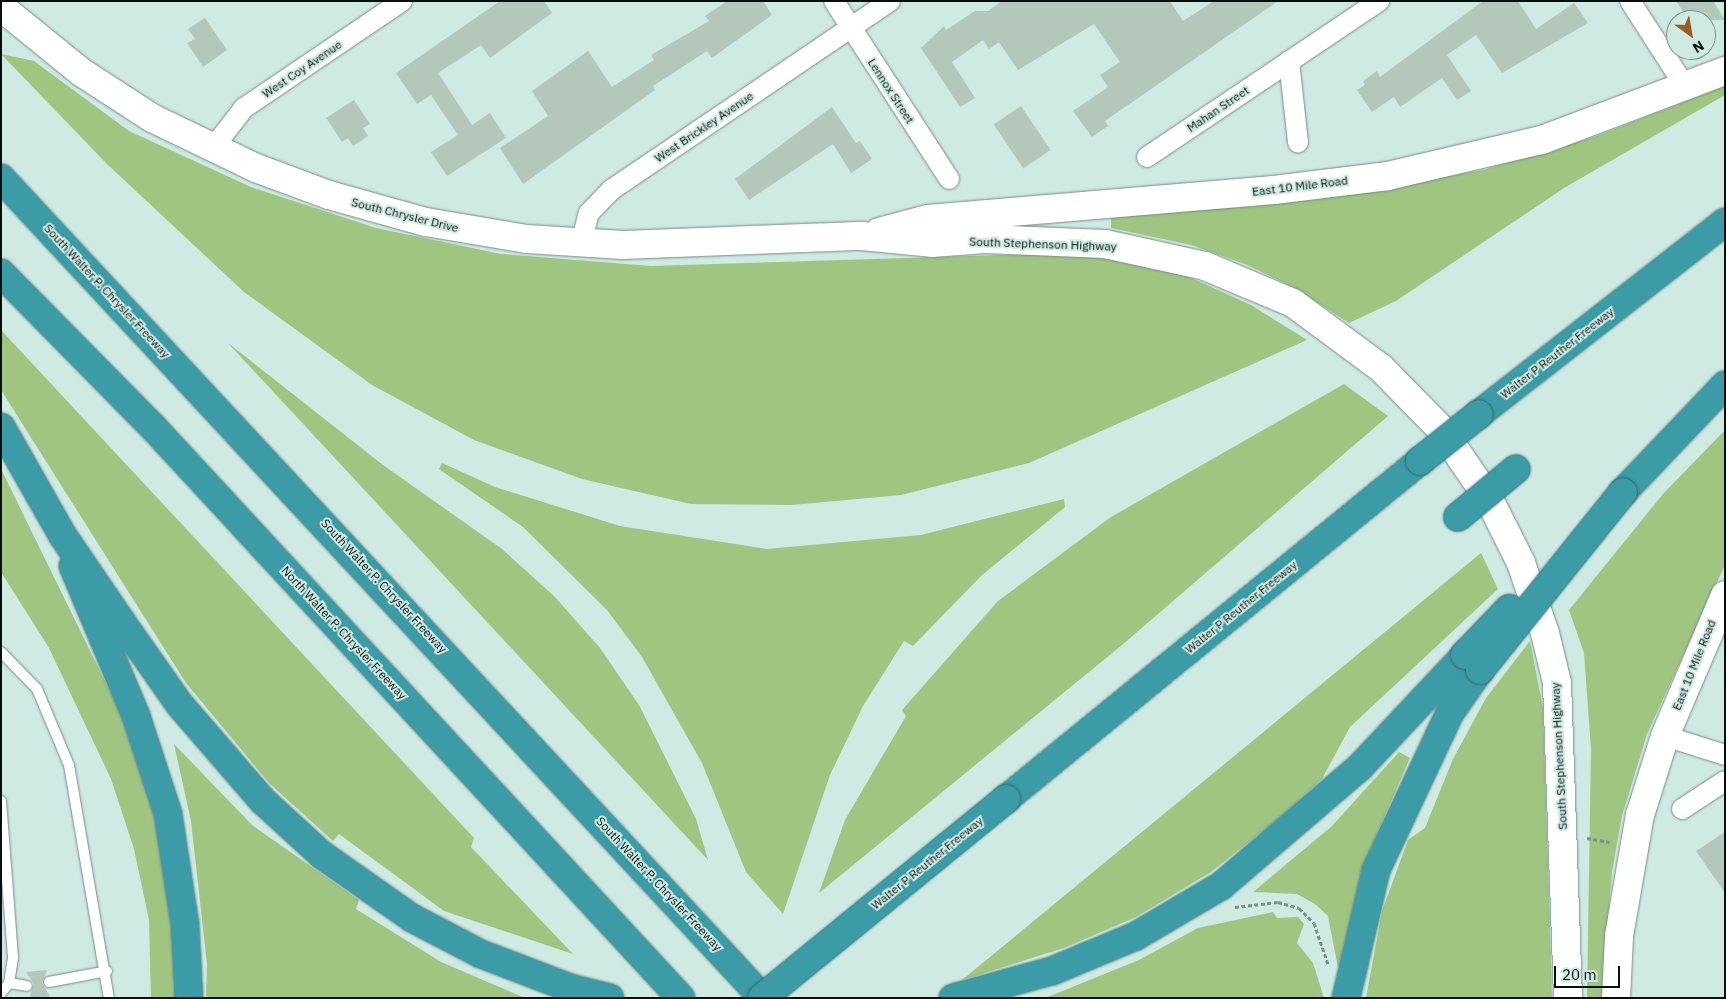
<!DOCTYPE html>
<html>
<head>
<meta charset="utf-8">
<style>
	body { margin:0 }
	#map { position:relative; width:1726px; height:999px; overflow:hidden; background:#cfe9e3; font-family:"IBM Plex Sans",sans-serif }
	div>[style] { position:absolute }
	.green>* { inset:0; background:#9fc581 }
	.building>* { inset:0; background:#b4c7bb; transform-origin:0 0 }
	.path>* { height:3px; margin-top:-1.5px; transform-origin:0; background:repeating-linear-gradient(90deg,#7d908c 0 4px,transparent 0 6.5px) }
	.roads { filter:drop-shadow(0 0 1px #748c87) drop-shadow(0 0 1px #748c87) }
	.lane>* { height:10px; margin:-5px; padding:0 5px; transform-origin:5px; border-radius:5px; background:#fff }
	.street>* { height:20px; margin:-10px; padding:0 10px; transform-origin:10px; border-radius:10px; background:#fff }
	.secondary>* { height:28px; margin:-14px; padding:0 14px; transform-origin:14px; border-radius:14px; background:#fff }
	.highway>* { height:28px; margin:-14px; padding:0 14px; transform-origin:14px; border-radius:14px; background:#3b9ba6 }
	.bridges { filter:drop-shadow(0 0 1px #296a71) drop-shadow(0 0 1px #296a71) }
	.highway-bridge>* { height:28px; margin:-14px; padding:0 14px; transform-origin:14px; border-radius:14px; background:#3b9ba6 }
	span { translate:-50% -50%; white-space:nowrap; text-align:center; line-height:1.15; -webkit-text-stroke:4px #cfe9e3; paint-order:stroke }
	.street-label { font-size:12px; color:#08100f }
	.frame { position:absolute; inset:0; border:2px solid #08100f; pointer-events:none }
	.north { position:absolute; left:1666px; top:10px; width:50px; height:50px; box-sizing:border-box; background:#cfe9e3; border:1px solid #7f928e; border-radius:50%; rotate:148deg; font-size:14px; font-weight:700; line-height:20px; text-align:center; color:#08100f }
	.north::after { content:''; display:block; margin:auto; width:18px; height:22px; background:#9c5d24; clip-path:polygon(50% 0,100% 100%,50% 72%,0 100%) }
	.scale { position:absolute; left:1554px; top:966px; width:66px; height:22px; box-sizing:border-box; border:2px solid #08100f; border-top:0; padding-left:6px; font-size:15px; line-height:18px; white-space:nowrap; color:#08100f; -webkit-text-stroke:4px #cfe9e3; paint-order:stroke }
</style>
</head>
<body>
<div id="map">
	<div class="green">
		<i style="clip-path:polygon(1px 54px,34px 61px,129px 131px,251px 187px,376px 228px,501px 254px,651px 266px,1038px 254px,1114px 259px,1189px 277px,1251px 305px,1307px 340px,1029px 463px,901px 495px,792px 505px,691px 504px,582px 479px,474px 440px,372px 385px,244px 292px,107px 164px)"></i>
		<i style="clip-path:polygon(1725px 86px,1725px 95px,1564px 188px,1396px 301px,1349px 323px,1295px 288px,1245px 264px,1191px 245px,1111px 228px,1111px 218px,1299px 201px,1483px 170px,1594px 137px)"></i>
		<i style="clip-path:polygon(1px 330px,474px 838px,471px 847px,573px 954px,444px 911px,339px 834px,333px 841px,269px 783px,186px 683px,1px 390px)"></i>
		<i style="clip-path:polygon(228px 343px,383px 465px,502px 549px,555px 597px,600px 648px,639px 705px,696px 819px,708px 860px)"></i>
		<i style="clip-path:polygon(1344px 384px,1388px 416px,1122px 645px,819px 893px,845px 820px,906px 716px,902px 710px,998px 601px,1111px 517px)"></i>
		<i style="clip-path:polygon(1725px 430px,1725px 565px,1647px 734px,1622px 816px,1612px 872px,1601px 998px,1587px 998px,1591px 749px,1584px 653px,1569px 610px,1663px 494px)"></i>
		<i style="clip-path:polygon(442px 463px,495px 487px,620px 526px,767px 549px,921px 535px,1064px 499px,1065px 507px,981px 576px,913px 646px,904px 641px,863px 706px,830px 775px,783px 914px,746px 872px,702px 763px,642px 657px,607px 610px,523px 527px,439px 469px)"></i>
		<i style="clip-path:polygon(1px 469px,124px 720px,143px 771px,169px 884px,177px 998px,151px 998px,149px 920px,134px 849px,111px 779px,49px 648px,1px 572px)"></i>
		<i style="clip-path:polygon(1481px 553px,1498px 589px,1350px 727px,1322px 779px,1274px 822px,1211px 872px,1136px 917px,1064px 948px,962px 980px)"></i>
		<i style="clip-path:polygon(1530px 641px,1543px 708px,1552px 998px,1366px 998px,1382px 911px,1408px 840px,1425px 828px,1453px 759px,1486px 698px)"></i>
		<i style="clip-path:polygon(174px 744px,252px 825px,359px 900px,356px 909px,441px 962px,525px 998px,206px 998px,207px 964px,191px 821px)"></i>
		<i style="clip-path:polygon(1399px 752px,1410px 758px,1365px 861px,1338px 968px,1328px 916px,1315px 904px,1297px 894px,1253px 892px,1332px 826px)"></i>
		<i style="clip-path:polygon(1273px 912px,1277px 918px,1298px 917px,1304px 924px,1297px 943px,1313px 963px,1324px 998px,1045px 998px,1139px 960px,1198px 928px)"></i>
	</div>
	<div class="building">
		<i style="clip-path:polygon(500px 1px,544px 1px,552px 13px,490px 58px,481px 45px,438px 73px,472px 125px,490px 113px,506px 138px,447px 176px,431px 152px,458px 135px,431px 95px,417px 104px,396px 73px)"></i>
		<i style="clip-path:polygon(727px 1px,763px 1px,772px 15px,712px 58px,707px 51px,653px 86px,655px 90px,523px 184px,500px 148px,548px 116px,532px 91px,588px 51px,612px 87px,654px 60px,651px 55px,709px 21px,705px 16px)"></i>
		<i style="clip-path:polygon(1002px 1px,1170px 1px,1183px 21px,1214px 1px,1278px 1px,1105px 121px,1108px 126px,1092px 137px,1073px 111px,1108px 87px,1100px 75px,1120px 62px,1094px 24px,1018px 70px,999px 42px,989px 49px,983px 40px,952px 62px,975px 98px,960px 107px,921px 48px,944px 26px,946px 30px,975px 11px,988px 11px)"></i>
		<i style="clip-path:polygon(1483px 1px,1518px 1px,1536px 29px,1574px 3px,1588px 23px,1502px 73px,1476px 35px,1447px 55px,1471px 91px,1457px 100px,1442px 78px,1400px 107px,1394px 97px,1372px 112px,1357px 90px,1365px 85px,1363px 81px,1377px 71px,1380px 77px)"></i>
		<i style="clip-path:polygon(1676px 1px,1713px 1px,1725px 20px,1689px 20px)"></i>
		<i style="clip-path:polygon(205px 18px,227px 50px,203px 67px,187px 43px,195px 39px,188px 29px)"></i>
		<i style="clip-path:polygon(354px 100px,370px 124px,363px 128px,368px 136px,353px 146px,348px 138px,342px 142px,326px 118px)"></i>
		<i style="left:1021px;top:106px;width:53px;height:33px;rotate:56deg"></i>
		<i style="clip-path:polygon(832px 107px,856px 143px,860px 141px,872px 159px,851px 173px,833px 144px,749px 200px,735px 179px)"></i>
		<i style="clip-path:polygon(1725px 832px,1725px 893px,1696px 851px)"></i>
		<i style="clip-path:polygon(47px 970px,42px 983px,51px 998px,29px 998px,34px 984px,26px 972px)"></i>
	</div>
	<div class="path">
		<i style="left:1587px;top:838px;width:23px;rotate:10deg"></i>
		<i style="left:1235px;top:907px;width:43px;rotate:-6.6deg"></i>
		<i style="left:1278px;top:902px;width:22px;rotate:16deg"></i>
		<i style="left:1299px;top:908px;width:21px;rotate:45deg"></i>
		<i style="left:1314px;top:923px;width:43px;rotate:71.1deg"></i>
	</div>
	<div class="roads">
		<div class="lane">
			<i style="left:1px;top:652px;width:52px;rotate:45.8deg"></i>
			<i style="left:37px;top:689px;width:82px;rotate:67.2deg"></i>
			<i style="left:69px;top:765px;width:236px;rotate:80.3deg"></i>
			<i style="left:1px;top:801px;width:157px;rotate:85.6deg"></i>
			<i style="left:13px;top:958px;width:25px;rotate:99deg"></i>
			<i style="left:9px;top:983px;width:18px;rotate:9deg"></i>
			<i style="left:49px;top:982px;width:59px;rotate:-10.7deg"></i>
			<i style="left:1px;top:993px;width:13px;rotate:-51deg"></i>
		</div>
		<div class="street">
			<i style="left:834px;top:1px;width:212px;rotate:57.1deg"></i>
			<i style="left:1630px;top:1px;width:103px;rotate:57.2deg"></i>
			<i style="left:1289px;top:61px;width:82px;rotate:83.7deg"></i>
			<i style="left:213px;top:148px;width:51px;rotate:-52.2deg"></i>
			<i style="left:244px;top:108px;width:191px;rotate:-34.1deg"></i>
			<i style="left:1147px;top:157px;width:280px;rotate:-33.9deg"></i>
			<i style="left:581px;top:244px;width:32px;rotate:-76deg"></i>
			<i style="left:589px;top:213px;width:32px;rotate:-46deg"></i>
			<i style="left:611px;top:190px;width:337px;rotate:-34.1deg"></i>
			<i style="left:1665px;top:736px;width:63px;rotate:17.6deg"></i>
			<i style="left:1682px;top:809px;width:51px;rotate:-33.1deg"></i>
		</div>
		<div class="secondary">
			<i style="left:1px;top:7px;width:103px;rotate:39.1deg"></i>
			<i style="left:81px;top:72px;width:85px;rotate:32.9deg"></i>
			<i style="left:152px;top:118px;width:115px;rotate:25.7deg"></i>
			<i style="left:256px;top:168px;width:78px;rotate:20.3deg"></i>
			<i style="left:329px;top:195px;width:101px;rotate:15.6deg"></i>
			<i style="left:426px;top:222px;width:102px;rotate:9.6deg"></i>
			<i style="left:527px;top:239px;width:96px;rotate:3.6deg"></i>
			<i style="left:623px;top:245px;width:238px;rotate:-2.2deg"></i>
			<i style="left:861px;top:236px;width:71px;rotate:5.6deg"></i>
			<i style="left:932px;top:243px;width:53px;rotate:-4.3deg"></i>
			<i style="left:985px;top:239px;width:120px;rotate:2.4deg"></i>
			<i style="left:1105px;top:244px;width:102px;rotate:12.4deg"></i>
			<i style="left:1205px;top:266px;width:95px;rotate:22.8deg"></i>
			<i style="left:1293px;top:303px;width:109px;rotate:36.5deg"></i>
			<i style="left:1381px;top:368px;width:86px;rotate:45.5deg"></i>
			<i style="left:1441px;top:429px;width:85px;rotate:55.6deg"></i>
			<i style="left:1489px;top:499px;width:72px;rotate:63.4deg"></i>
			<i style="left:1521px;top:563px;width:74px;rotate:71.1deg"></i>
			<i style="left:1545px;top:633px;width:51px;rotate:76.5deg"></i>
			<i style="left:1557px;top:683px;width:315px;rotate:88deg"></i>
			<i style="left:879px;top:232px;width:51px;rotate:-14.9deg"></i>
			<i style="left:928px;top:219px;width:347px;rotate:-4.8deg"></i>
			<i style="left:1274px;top:190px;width:115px;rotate:-7deg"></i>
			<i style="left:1388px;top:176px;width:158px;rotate:-13.2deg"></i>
			<i style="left:1542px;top:140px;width:196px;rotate:-20.7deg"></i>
			<i style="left:1616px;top:998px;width:62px;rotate:-87.2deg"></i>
			<i style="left:1619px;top:936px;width:123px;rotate:-80.2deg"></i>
			<i style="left:1640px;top:815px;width:83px;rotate:-72.4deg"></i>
			<i style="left:1665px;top:736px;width:153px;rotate:-66.9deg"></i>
		</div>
		<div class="highway">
			<i style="left:1px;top:178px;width:1119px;rotate:47.1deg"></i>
			<i style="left:1px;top:273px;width:215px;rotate:45.4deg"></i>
			<i style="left:152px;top:426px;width:779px;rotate:47.24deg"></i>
			<i style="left:1479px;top:414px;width:312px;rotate:-38deg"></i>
			<i style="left:1px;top:427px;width:125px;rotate:60.4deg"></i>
			<i style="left:63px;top:536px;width:107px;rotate:55.7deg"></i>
			<i style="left:123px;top:624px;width:99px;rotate:54.9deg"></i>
			<i style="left:180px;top:705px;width:127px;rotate:49.2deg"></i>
			<i style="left:263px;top:801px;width:80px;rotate:42.5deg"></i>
			<i style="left:322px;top:855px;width:110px;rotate:35deg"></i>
			<i style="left:412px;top:918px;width:78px;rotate:27.6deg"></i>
			<i style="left:481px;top:954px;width:95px;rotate:20.9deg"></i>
			<i style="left:570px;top:988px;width:41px;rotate:14deg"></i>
			<i style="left:1623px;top:492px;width:148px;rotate:-46.4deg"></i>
			<i style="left:73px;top:566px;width:163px;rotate:67.2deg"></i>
			<i style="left:136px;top:716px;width:103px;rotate:71.9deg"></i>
			<i style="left:168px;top:814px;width:112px;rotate:81.3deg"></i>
			<i style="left:185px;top:925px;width:73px;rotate:86.9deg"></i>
			<i style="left:1006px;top:799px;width:534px;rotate:-39.23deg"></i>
			<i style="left:953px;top:998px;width:103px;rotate:-15.3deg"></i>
			<i style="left:1052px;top:971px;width:91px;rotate:-22.6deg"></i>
			<i style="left:1136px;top:936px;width:99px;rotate:-30.5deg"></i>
			<i style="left:1221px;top:886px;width:183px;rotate:-40.6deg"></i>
			<i style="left:1360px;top:767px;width:154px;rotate:-46.8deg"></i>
			<i style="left:1346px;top:998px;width:131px;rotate:-76.8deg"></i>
			<i style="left:1376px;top:870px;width:174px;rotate:-64.8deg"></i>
			<i style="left:1450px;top:713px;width:52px;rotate:-55.1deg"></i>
		</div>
	</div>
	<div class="bridges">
		<div class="highway-bridge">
			<i style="left:1420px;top:461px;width:75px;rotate:-38.5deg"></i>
			<i style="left:1458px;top:517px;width:75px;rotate:-39.6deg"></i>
			<i style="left:1465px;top:655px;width:64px;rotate:-46.3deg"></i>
			<i style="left:1480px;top:670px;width:228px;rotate:-51.2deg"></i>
			<i style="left:762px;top:998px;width:315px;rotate:-39.2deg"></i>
		</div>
	</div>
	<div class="street-label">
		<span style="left:302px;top:69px;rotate:-34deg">West Coy Avenue</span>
		<span style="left:891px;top:91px;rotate:57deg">Lennox Street</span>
		<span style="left:1218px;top:109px;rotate:-34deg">Mahan Street</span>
		<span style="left:704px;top:127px;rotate:-34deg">West Brickley Avenue</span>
		<span style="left:1300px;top:186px;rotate:-7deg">East 10 Mile Road</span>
		<span style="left:405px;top:215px;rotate:14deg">South Chrysler Drive</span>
		<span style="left:1043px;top:244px;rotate:2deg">South Stephenson Highway</span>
		<span style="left:107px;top:291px;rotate:47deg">South Walter P. Chrysler Freeway</span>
		<span style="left:1557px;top:353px;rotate:-38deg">Walter P Reuther Freeway</span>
		<span style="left:384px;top:586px;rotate:47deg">South Walter P. Chrysler Freeway</span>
		<span style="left:1241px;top:607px;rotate:-39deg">Walter P Reuther Freeway</span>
		<span style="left:344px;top:633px;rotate:47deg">North Walter P. Chrysler Freeway</span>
		<span style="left:1694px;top:665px;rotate:-68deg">East 10 Mile Road</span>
		<span style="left:1559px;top:756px;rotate:-93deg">South Stephenson Highway</span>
		<span style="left:927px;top:863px;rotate:-39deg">Walter P Reuther Freeway</span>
		<span style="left:659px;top:884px;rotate:47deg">South Walter P. Chrysler Freeway</span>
	</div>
	<div class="frame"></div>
	<div class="north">N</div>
	<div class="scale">20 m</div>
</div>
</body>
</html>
